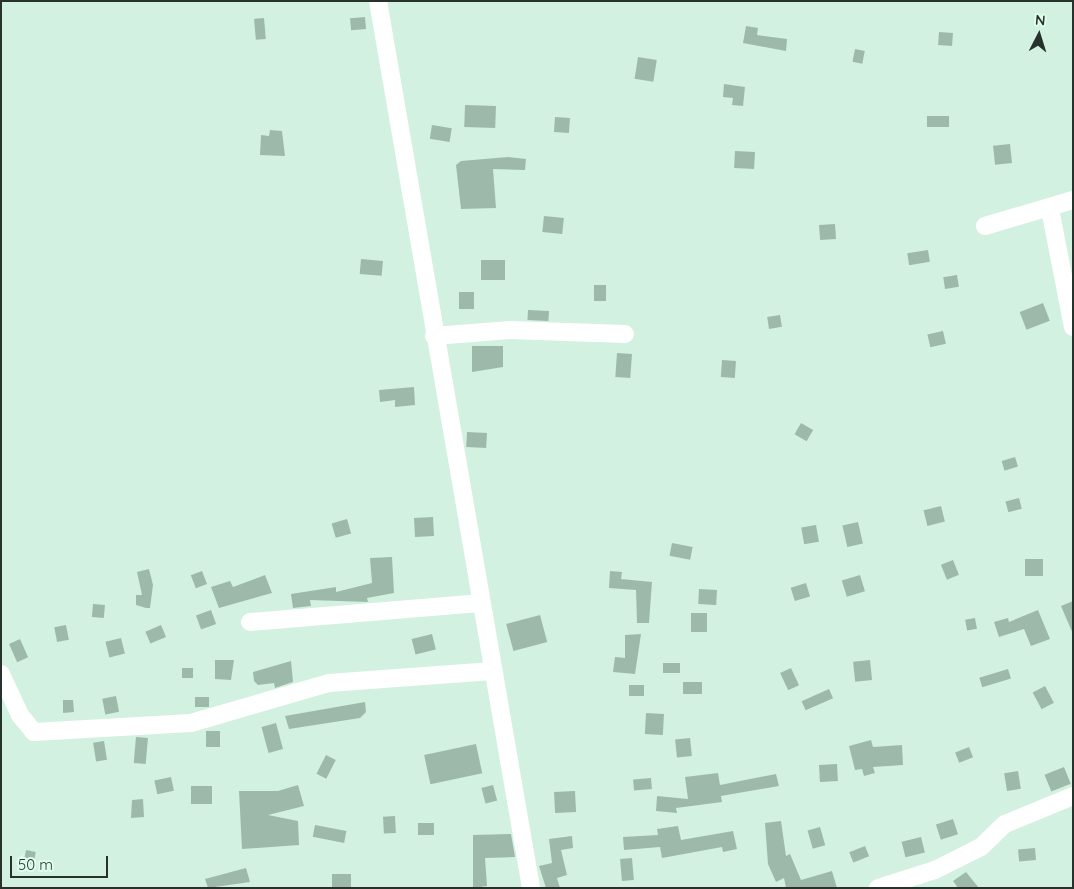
<!DOCTYPE html>
<html>
<head>
<meta charset="utf-8">
<style>
	body { margin:0 }
	#map { position:relative; width:1074px; height:889px; overflow:hidden; background:#d3f1e0; font-family:Quicksand,sans-serif }
	div>[style] { position:absolute }
	.building>* { inset:0; background:#9db9aa; transform-origin:0 0 }
	.minor>* { height:18px; margin:-9px; padding:0 9px; transform-origin:9px; border-radius:9px; background:#fff }
	span { translate:-50% -50%; white-space:nowrap; text-align:center; line-height:1.15; -webkit-text-stroke:5px #e0feed; paint-order:stroke }
	.frame { position:absolute; inset:0; border:2px solid #27322c; pointer-events:none }
	.north { position:absolute; left:1014px; top:10px; width:50px; height:50px; -webkit-text-stroke:4px #e0feed; paint-order:stroke; rotate:5deg; font-size:14px; font-weight:700; line-height:20px; text-align:center; color:#27322c }
	.north::after { content:''; display:block; margin:auto; width:18px; height:22px; background:#27322c; clip-path:polygon(50% 0,100% 100%,50% 72%,0 100%) }
	.scale { position:absolute; left:10px; top:856px; width:98px; height:22px; box-sizing:border-box; border:2px solid #27322c; border-top:0; padding-left:6px; font-size:15px; line-height:18px; white-space:nowrap; color:#27322c; -webkit-text-stroke:4px #e0feed; paint-order:stroke }
</style>
</head>
<body>
<div id="map">
	<div class="building">
		<i style="left:365px;top:17px;width:12px;height:15px;rotate:85deg"></i>
		<i style="left:264px;top:18px;width:21px;height:10px;rotate:85deg"></i>
		<i style="clip-path:polygon(746px 26px,758px 28px,757px 35px,787px 39px,786px 51px,743px 43px)"></i>
		<i style="left:939px;top:32px;width:14px;height:13px;rotate:4deg"></i>
		<i style="left:855px;top:49px;width:10px;height:13px;rotate:11deg"></i>
		<i style="left:638px;top:57px;width:19px;height:22px;rotate:9deg"></i>
		<i style="clip-path:polygon(724px 84px,745px 87px,743px 106px,732px 105px,733px 98px,723px 97px)"></i>
		<i style="left:465px;top:105px;width:31px;height:22px;rotate:2deg"></i>
		<i style="left:949px;top:116px;width:11px;height:22px;rotate:90deg"></i>
		<i style="left:555px;top:117px;width:15px;height:15px;rotate:4deg"></i>
		<i style="left:432px;top:125px;width:20px;height:14px;rotate:9deg"></i>
		<i style="clip-path:polygon(270px 130px,282px 131px,285px 156px,260px 155px,261px 135px,269px 136px)"></i>
		<i style="left:1010px;top:144px;width:19px;height:17px;rotate:84deg"></i>
		<i style="left:735px;top:151px;width:20px;height:17px;rotate:3deg"></i>
		<i style="clip-path:polygon(508px 157px,526px 159px,525px 170px,493px 169px,496px 208px,461px 209px,456px 165px,461px 161px)"></i>
		<i style="left:544px;top:216px;width:20px;height:16px;rotate:6deg"></i>
		<i style="left:835px;top:224px;width:15px;height:16px;rotate:86deg"></i>
		<i style="left:928px;top:250px;width:12px;height:21px;rotate:81deg"></i>
		<i style="left:361px;top:259px;width:22px;height:15px;rotate:5deg"></i>
		<i style="left:481px;top:260px;width:24px;height:20px"></i>
		<i style="left:957px;top:275px;width:12px;height:14px;rotate:81deg"></i>
		<i style="left:594px;top:285px;width:12px;height:16px"></i>
		<i style="left:459px;top:292px;width:15px;height:17px"></i>
		<i style="left:1043px;top:303px;width:19px;height:25px;rotate:69deg"></i>
		<i style="left:528px;top:310px;width:21px;height:10px;rotate:3deg"></i>
		<i style="left:780px;top:315px;width:12px;height:13px;rotate:81deg"></i>
		<i style="left:943px;top:331px;width:13px;height:16px;rotate:77deg"></i>
		<i style="clip-path:polygon(472px 346px,503px 346px,503px 367px,472px 372px)"></i>
		<i style="left:617px;top:353px;width:15px;height:24px;rotate:4deg"></i>
		<i style="left:722px;top:360px;width:14px;height:17px;rotate:4deg"></i>
		<i style="clip-path:polygon(414px 387px,415px 405px,395px 407px,395px 400px,380px 402px,379px 390px)"></i>
		<i style="left:801px;top:423px;width:14px;height:13px;rotate:30deg"></i>
		<i style="left:467px;top:432px;width:20px;height:15px;rotate:3deg"></i>
		<i style="left:1015px;top:457px;width:10px;height:14px;rotate:73deg"></i>
		<i style="left:1019px;top:498px;width:11px;height:14px;rotate:75deg"></i>
		<i style="left:941px;top:506px;width:16px;height:18px;rotate:76deg"></i>
		<i style="left:433px;top:517px;width:19px;height:19px;rotate:87deg"></i>
		<i style="left:347px;top:519px;width:15px;height:16px;rotate:74deg"></i>
		<i style="left:858px;top:522px;width:22px;height:16px;rotate:77deg"></i>
		<i style="left:816px;top:525px;width:17px;height:15px;rotate:80deg"></i>
		<i style="left:672px;top:543px;width:21px;height:13px;rotate:11deg"></i>
		<i style="clip-path:polygon(392px 557px,394px 593px,367px 598px,368px 602px,310px 600px,311px 606px,293px 608px,291px 594px,336px 587px,336px 592px,372px 583px,370px 558px)"></i>
		<i style="left:1025px;top:559px;width:18px;height:17px"></i>
		<i style="left:953px;top:560px;width:16px;height:13px;rotate:68deg"></i>
		<i style="clip-path:polygon(149px 569px,153px 585px,150px 608px,146px 608px,136px 605px,136px 595px,142px 595px,137px 572px)"></i>
		<i style="left:202px;top:571px;width:14px;height:12px;rotate:69deg"></i>
		<i style="clip-path:polygon(610px 571px,622px 572px,621px 579px,652px 582px,649px 623px,637px 623px,636px 590px,609px 588px)"></i>
		<i style="clip-path:polygon(265px 575px,272px 593px,219px 608px,211px 587px,230px 581px,233px 587px)"></i>
		<i style="left:860px;top:575px;width:17px;height:19px;rotate:73deg"></i>
		<i style="left:806px;top:583px;width:14px;height:16px;rotate:73deg"></i>
		<i style="left:699px;top:589px;width:18px;height:15px;rotate:3deg"></i>
		<i style="clip-path:polygon(1073px 601px,1073px 634px,1061px 606px)"></i>
		<i style="left:93px;top:604px;width:12px;height:13px;rotate:5deg"></i>
		<i style="left:211px;top:610px;width:15px;height:16px;rotate:70deg"></i>
		<i style="clip-path:polygon(1038px 610px,1050px 639px,1031px 646px,1024px 629px,999px 637px,994px 622px,1008px 618px,1009px 622px)"></i>
		<i style="left:691px;top:613px;width:16px;height:19px"></i>
		<i style="left:540px;top:615px;width:28px;height:35px;rotate:75deg"></i>
		<i style="left:975px;top:618px;width:11px;height:10px;rotate:80deg"></i>
		<i style="left:66px;top:625px;width:15px;height:12px;rotate:79deg"></i>
		<i style="left:161px;top:625px;width:13px;height:17px;rotate:67deg"></i>
		<i style="left:432px;top:634px;width:16px;height:21px;rotate:76deg"></i>
		<i style="clip-path:polygon(641px 634px,635px 674px,613px 672px,615px 657px,625px 658px,625px 635px)"></i>
		<i style="left:121px;top:638px;width:16px;height:16px;rotate:76deg"></i>
		<i style="left:20px;top:639px;width:20px;height:12px;rotate:66deg"></i>
		<i style="clip-path:polygon(215px 660px,234px 660px,231px 680px,215px 679px)"></i>
		<i style="left:870px;top:660px;width:20px;height:17px;rotate:84deg"></i>
		<i style="clip-path:polygon(291px 661px,293px 682px,275px 688px,274px 683px,258px 685px,254px 681px,253px 672px)"></i>
		<i style="left:680px;top:663px;width:10px;height:17px;rotate:90deg"></i>
		<i style="left:182px;top:668px;width:11px;height:10px"></i>
		<i style="left:791px;top:668px;width:19px;height:12px;rotate:65deg"></i>
		<i style="left:1008px;top:669px;width:10px;height:30px;rotate:73deg"></i>
		<i style="left:683px;top:682px;width:19px;height:12px"></i>
		<i style="left:629px;top:685px;width:15px;height:11px"></i>
		<i style="left:1045px;top:686px;width:19px;height:14px;rotate:62deg"></i>
		<i style="left:829px;top:689px;width:10px;height:30px;rotate:66deg"></i>
		<i style="left:116px;top:696px;width:16px;height:14px;rotate:79deg"></i>
		<i style="left:209px;top:697px;width:10px;height:14px;rotate:90deg"></i>
		<i style="clip-path:polygon(63px 700px,73px 700px,74px 712px,63px 713px)"></i>
		<i style="clip-path:polygon(365px 702px,366px 712px,360px 718px,289px 729px,285px 716px)"></i>
		<i style="left:646px;top:713px;width:18px;height:21px;rotate:3deg"></i>
		<i style="left:276px;top:723px;width:27px;height:15px;rotate:75deg"></i>
		<i style="left:206px;top:731px;width:14px;height:16px"></i>
		<i style="left:136px;top:737px;width:12px;height:26px;rotate:5deg"></i>
		<i style="left:690px;top:738px;width:18px;height:15px;rotate:84deg"></i>
		<i style="clip-path:polygon(871px 740px,873px 747px,902px 745px,903px 765px,873px 767px,875px 773px,864px 776px,862px 769px,855px 770px,849px 746px)"></i>
		<i style="left:104px;top:741px;width:19px;height:11px;rotate:81deg"></i>
		<i style="left:476px;top:744px;width:30px;height:53px;rotate:78deg"></i>
		<i style="left:969px;top:747px;width:11px;height:15px;rotate:68deg"></i>
		<i style="left:326px;top:755px;width:11px;height:21px;rotate:27deg"></i>
		<i style="left:837px;top:764px;width:17px;height:18px;rotate:87deg"></i>
		<i style="left:1064px;top:767px;width:18px;height:21px;rotate:68deg"></i>
		<i style="left:1018px;top:771px;width:18px;height:14px;rotate:81deg"></i>
		<i style="clip-path:polygon(718px 773px,720px 785px,776px 774px,779px 786px,721px 796px,722px 802px,676px 808px,677px 813px,656px 811px,657px 796px,688px 799px,685px 777px)"></i>
		<i style="left:171px;top:777px;width:14px;height:17px;rotate:78deg"></i>
		<i style="left:651px;top:778px;width:11px;height:18px;rotate:85deg"></i>
		<i style="clip-path:polygon(298px 785px,304px 806px,268px 815px,298px 821px,299px 845px,242px 849px,239px 791px,278px 791px)"></i>
		<i style="left:493px;top:785px;width:16px;height:12px;rotate:75deg"></i>
		<i style="left:212px;top:786px;width:18px;height:21px;rotate:90deg"></i>
		<i style="left:575px;top:791px;width:21px;height:21px;rotate:87deg"></i>
		<i style="clip-path:polygon(143px 799px,144px 817px,131px 818px,132px 800px)"></i>
		<i style="left:395px;top:816px;width:17px;height:12px;rotate:87deg"></i>
		<i style="left:953px;top:819px;width:16px;height:18px;rotate:72deg"></i>
		<i style="clip-path:polygon(781px 821px,786px 856px,790px 854px,801px 880px,832px 871px,837px 888px,786px 888px,784px 878px,776px 882px,768px 864px,765px 823px)"></i>
		<i style="left:418px;top:823px;width:16px;height:12px"></i>
		<i style="left:315px;top:825px;width:32px;height:12px;rotate:11deg"></i>
		<i style="clip-path:polygon(678px 826px,681px 840px,733px 831px,737px 849px,723px 852px,722px 847px,662px 858px,660px 847px,624px 850px,623px 837px,658px 835px,657px 829px)"></i>
		<i style="left:820px;top:827px;width:19px;height:13px;rotate:74deg"></i>
		<i style="clip-path:polygon(511px 834px,515px 857px,485px 858px,487px 886px,473px 888px,473px 835px)"></i>
		<i style="clip-path:polygon(572px 836px,573px 848px,561px 850px,567px 875px,557px 878px,560px 888px,546px 888px,539px 866px,552px 863px,549px 839px)"></i>
		<i style="left:921px;top:837px;width:16px;height:20px;rotate:76deg"></i>
		<i style="left:865px;top:846px;width:11px;height:17px;rotate:68deg"></i>
		<i style="left:1035px;top:848px;width:12px;height:17px;rotate:85deg"></i>
		<i style="left:26px;top:850px;width:10px;height:13px;rotate:11deg"></i>
		<i style="left:632px;top:858px;width:22px;height:12px;rotate:85deg"></i>
		<i style="clip-path:polygon(246px 868px,250px 882px,208px 888px,205px 879px)"></i>
		<i style="clip-path:polygon(966px 872px,979px 888px,958px 888px,953px 881px)"></i>
		<i style="left:351px;top:874px;width:14px;height:19px;rotate:90deg"></i>
	</div>
	<div class="minor">
		<i style="left:378px;top:1px;width:900px;rotate:80.21deg"></i>
		<i style="left:1050px;top:209px;width:120px;rotate:79deg"></i>
		<i style="left:985px;top:226px;width:92px;rotate:-16.5deg"></i>
		<i style="left:434px;top:336px;width:76px;rotate:-4.5deg"></i>
		<i style="left:510px;top:330px;width:115px;rotate:2deg"></i>
		<i style="left:250px;top:622px;width:230px;rotate:-4.7deg"></i>
		<i style="left:1px;top:674px;width:45px;rotate:65.1deg"></i>
		<i style="left:20px;top:715px;width:22px;rotate:51deg"></i>
		<i style="left:34px;top:732px;width:157px;rotate:-3.3deg"></i>
		<i style="left:191px;top:723px;width:144px;rotate:-16.2deg"></i>
		<i style="left:329px;top:683px;width:164px;rotate:-4.2deg"></i>
		<i style="left:878px;top:888px;width:60px;rotate:-17.5deg"></i>
		<i style="left:935px;top:870px;width:51px;rotate:-26.6deg"></i>
		<i style="left:981px;top:847px;width:33px;rotate:-44deg"></i>
		<i style="left:1005px;top:824px;width:74px;rotate:-22.4deg"></i>
	</div>
	<div class="frame"></div>
	<div class="north">N</div>
	<div class="scale">50 m</div>
</div>
</body>
</html>
